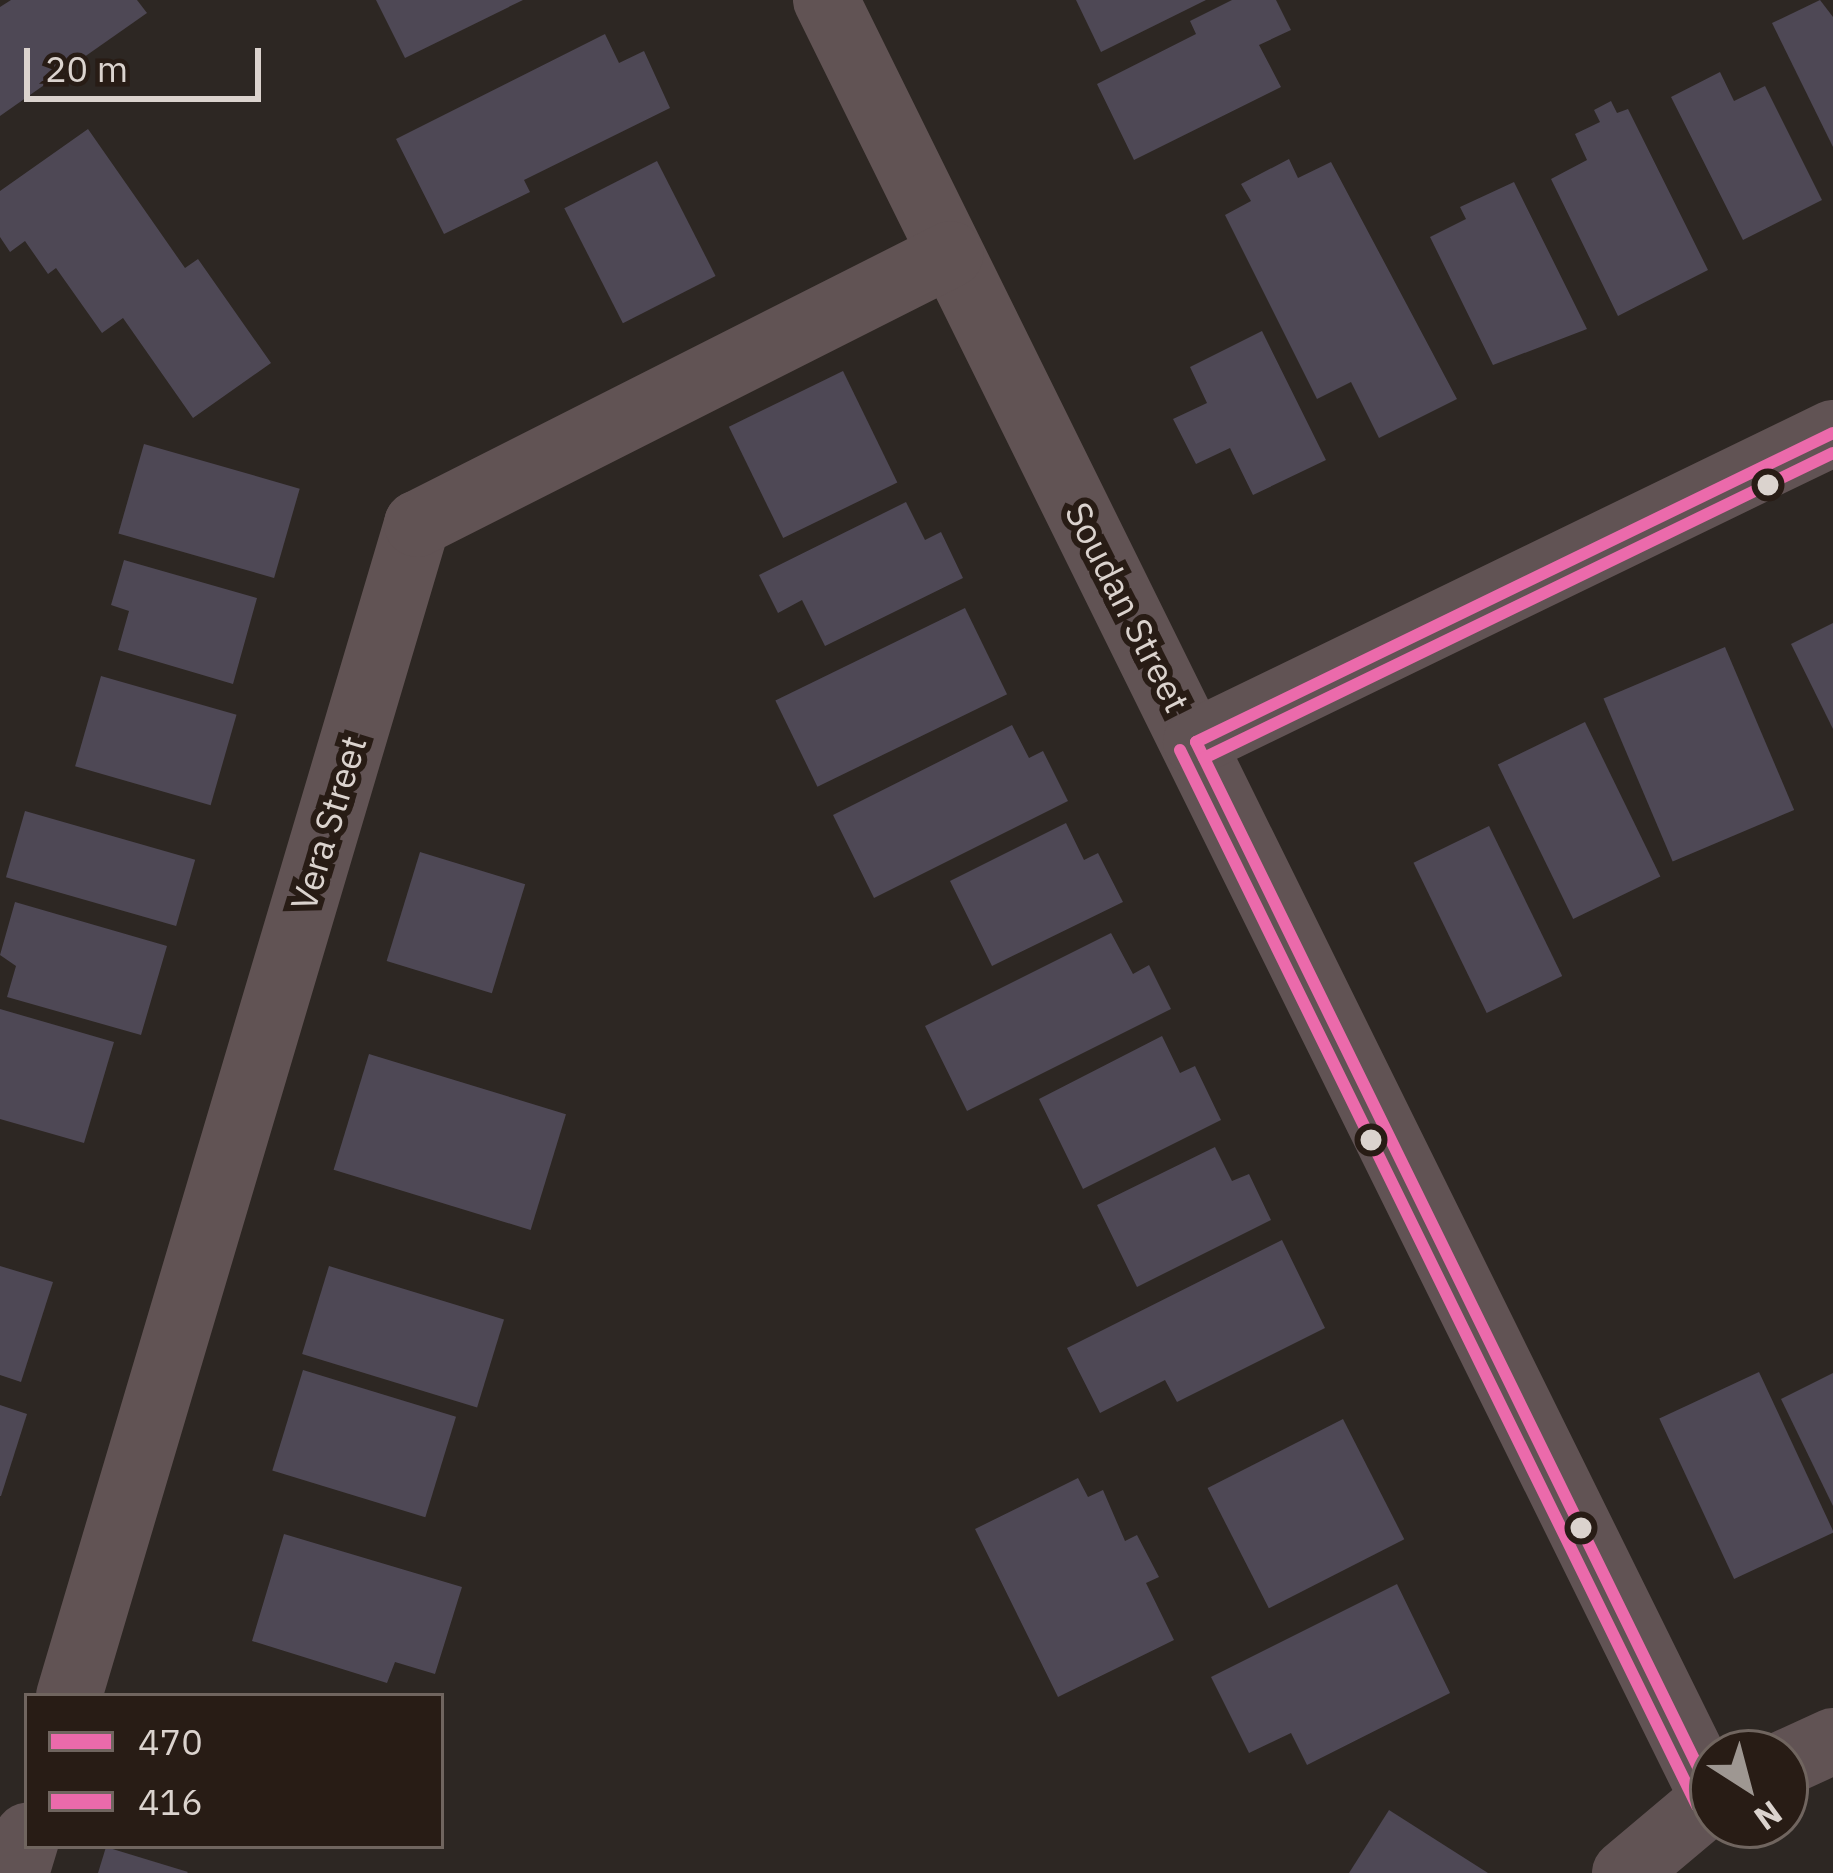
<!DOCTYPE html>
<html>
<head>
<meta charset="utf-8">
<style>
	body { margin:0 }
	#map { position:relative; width:1833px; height:1873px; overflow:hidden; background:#2d2723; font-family:"IBM Plex Sans",sans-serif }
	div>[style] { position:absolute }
	.building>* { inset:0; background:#4e4855; transform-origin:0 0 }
	.minor>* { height:66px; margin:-33px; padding:0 33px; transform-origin:33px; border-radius:33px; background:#615354 }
	.bus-1>* { height:12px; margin:-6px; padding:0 6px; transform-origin:6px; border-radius:6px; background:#eb6aab }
	.bus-2>* { height:12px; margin:-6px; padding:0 6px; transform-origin:6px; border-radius:6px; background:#eb6aab }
	.dots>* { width:33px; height:33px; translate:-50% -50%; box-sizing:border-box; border:6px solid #281c15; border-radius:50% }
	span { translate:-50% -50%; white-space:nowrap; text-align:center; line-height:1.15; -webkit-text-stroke:12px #281c15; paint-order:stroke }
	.street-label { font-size:36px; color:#dbd3ce }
	.legend { position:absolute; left:24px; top:1693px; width:420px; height:156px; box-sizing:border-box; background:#281c15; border:3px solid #70655f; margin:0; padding:15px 21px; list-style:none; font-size:36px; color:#dbd3ce }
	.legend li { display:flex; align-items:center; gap:24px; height:60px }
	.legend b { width:60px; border:3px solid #70655f }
	.north { position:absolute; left:1689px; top:1729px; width:120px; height:120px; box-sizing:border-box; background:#281c15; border:3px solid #70655f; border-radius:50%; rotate:144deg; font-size:33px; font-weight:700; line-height:48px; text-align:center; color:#dbd3ce }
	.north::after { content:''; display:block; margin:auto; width:42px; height:54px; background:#9e9792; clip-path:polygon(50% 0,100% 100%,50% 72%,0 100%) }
	.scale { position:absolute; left:24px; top:48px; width:237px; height:54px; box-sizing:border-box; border:6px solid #dbd3ce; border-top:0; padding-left:15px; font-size:36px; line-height:42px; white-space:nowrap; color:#dbd3ce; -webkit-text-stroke:9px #281c15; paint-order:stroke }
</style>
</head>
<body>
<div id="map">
	<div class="building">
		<i style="clip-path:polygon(11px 0,137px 0,147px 13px,0 116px,0 7px)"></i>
		<i style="clip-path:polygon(376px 0,523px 0,405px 58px)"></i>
		<i style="clip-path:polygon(1076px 0,1206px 0,1101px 52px)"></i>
		<i style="clip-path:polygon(1232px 0,1276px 0,1291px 30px,1259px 45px,1281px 87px,1134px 160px,1097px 84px,1196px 34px,1190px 21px)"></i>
		<i style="clip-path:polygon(1820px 0,1833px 17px,1833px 147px,1772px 23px)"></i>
		<i style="clip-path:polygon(605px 34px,619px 63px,644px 51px,670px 108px,524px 180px,530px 192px,444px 234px,396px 139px)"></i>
		<i style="clip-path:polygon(1720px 72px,1734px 101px,1765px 86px,1822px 200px,1743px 240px,1671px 97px)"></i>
		<i style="clip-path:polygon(1611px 101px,1617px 113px,1628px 109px,1708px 270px,1618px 316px,1551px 179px,1587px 160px,1575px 134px,1600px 122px,1594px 110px)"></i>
		<i style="clip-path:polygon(88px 129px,185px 268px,198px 259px,271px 363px,193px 418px,123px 318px,102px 333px,56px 268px,48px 274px,25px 241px,10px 252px,0 237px,0 191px)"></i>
		<i style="clip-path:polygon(1289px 159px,1298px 178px,1331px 162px,1457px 399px,1379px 438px,1351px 382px,1317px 399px,1225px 215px,1251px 201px,1241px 184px)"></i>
		<i style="left:657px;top:161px;width:129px;height:104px;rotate:63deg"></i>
		<i style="clip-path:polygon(1514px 182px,1587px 329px,1493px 365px,1430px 237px,1466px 219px,1460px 207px)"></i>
		<i style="clip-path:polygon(1262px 331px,1326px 460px,1253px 495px,1230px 448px,1196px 464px,1173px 419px,1207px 403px,1190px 367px)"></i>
		<i style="left:843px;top:371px;width:124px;height:127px;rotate:64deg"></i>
		<i style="left:144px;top:444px;width:162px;height:93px;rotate:16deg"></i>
		<i style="clip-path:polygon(906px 502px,925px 540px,941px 532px,963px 578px,825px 646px,802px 600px,778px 613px,759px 575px)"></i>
		<i style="clip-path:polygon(124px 560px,257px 598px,233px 684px,118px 650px,129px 611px,111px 605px)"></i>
		<i style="left:965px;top:608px;width:96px;height:211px;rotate:64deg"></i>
		<i style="clip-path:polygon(1833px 623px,1833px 729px,1791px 644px)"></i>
		<i style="left:1725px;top:647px;width:177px;height:132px;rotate:67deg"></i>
		<i style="left:101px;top:676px;width:141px;height:94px;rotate:16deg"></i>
		<i style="left:1585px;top:722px;width:172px;height:97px;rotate:64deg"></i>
		<i style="clip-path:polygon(1012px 725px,1029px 758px,1043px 751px,1068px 801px,874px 898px,833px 815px)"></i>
		<i style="left:25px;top:811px;width:177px;height:69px;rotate:16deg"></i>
		<i style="clip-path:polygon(1066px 823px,1084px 860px,1098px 853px,1123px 902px,992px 966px,950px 881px)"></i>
		<i style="left:1489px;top:826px;width:167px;height:84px;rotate:64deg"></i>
		<i style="left:420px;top:852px;width:110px;height:114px;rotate:17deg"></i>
		<i style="clip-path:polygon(15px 902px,167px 946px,141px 1035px,7px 997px,16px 966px,0 955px)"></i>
		<i style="clip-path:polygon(1111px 933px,1133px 974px,1149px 965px,1171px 1009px,967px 1111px,925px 1026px)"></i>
		<i style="clip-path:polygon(0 1009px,114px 1042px,84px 1143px,0 1119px)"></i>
		<i style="clip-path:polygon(1162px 1036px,1180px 1073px,1195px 1066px,1221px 1120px,1083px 1189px,1039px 1099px)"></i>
		<i style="left:369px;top:1054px;width:206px;height:121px;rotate:17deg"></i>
		<i style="clip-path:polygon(1215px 1147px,1232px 1181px,1249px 1174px,1271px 1220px,1137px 1287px,1097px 1205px)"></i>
		<i style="clip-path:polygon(1282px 1240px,1325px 1328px,1177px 1402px,1165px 1380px,1100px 1413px,1067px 1348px)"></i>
		<i style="clip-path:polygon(0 1266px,53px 1282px,21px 1382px,0 1375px)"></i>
		<i style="left:329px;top:1266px;width:183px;height:92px;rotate:17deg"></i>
		<i style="left:303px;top:1370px;width:160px;height:105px;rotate:17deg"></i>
		<i style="left:1759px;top:1372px;width:177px;height:110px;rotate:65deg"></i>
		<i style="clip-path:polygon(1833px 1373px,1833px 1506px,1781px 1399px)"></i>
		<i style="clip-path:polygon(0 1405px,27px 1414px,1px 1496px,0 1496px)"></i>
		<i style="left:1343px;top:1419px;width:135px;height:152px;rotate:63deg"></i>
		<i style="clip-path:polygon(1078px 1478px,1088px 1497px,1103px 1490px,1125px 1541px,1137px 1535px,1159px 1577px,1146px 1583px,1174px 1640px,1058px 1697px,975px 1529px)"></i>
		<i style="clip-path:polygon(284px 1534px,462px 1587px,435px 1674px,395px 1662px,387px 1683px,252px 1641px)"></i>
		<i style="clip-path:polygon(1397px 1584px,1450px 1693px,1307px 1765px,1291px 1733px,1249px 1753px,1211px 1677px)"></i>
		<i style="clip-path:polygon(1389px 1810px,1488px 1873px,1349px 1873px)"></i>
		<i style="clip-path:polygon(106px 1847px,188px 1872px,187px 1873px,98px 1873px)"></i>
	</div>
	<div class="minor">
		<i style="left:826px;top:0;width:2005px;rotate:63.74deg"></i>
		<i style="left:1196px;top:742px;width:708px;rotate:-25.88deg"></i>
		<i style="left:69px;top:1696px;width:1223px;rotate:-73.46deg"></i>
		<i style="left:417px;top:524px;width:598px;rotate:-26.82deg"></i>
		<i style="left:1785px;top:1763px;width:53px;rotate:-24.6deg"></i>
		<i style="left:16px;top:1873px;width:39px;rotate:-73deg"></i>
		<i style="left:1625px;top:1873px;width:115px;rotate:-40.1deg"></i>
	</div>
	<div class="bus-1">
		<i style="left:1196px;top:742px;width:1176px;rotate:63.91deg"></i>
		<i style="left:1196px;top:742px;width:708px;rotate:-25.88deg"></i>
	</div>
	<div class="bus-2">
		<i style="left:1180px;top:750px;width:1176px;rotate:63.91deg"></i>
		<i style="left:1204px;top:758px;width:699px;rotate:-25.87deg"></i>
	</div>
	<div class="dots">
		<i style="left:1768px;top:485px;background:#dbd3ce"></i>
		<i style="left:1371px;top:1140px;background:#dbd3ce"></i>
		<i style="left:1581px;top:1528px;background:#dbd3ce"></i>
	</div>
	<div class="street-label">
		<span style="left:1128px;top:607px;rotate:63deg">Soudan Street</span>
		<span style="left:328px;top:823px;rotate:-73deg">Vera Street</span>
	</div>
	<ul class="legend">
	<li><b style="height:15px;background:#eb6aab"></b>470</li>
	<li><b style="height:15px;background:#eb6aab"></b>416</li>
	</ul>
	<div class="north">N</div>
	<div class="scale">20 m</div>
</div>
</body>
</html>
